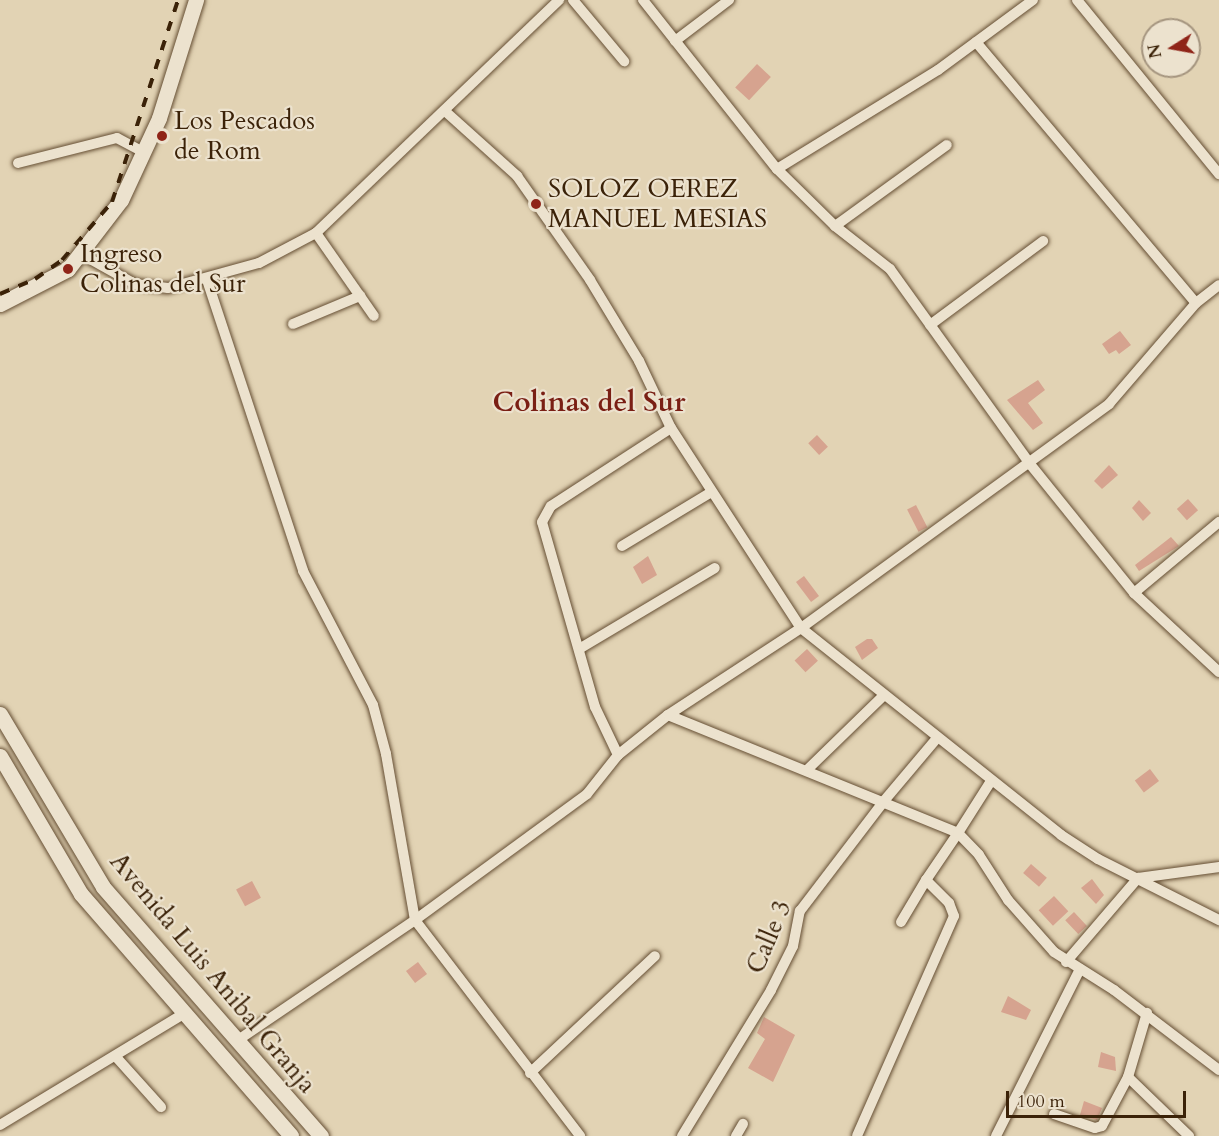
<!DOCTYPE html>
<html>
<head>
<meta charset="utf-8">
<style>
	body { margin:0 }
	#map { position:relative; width:1219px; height:1136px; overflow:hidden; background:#e2d3b4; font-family:Cardo,serif }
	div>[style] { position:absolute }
	.building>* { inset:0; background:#d6a38f; transform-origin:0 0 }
	.roads { filter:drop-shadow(0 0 2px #654e33) drop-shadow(0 0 2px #654e33) }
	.street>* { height:10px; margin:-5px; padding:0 5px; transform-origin:5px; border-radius:5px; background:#ece2ce }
	.secondary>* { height:15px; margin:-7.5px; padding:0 7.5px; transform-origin:7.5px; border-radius:7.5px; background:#ece2ce }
	.rail>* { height:4px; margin-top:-2px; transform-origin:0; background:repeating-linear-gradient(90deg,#3b2208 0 10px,transparent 0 20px) }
	.dots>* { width:16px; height:16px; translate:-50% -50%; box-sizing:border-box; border:3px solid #ece2ce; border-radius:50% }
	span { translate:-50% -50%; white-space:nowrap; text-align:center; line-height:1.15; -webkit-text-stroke:4.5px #ece2ce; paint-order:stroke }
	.poi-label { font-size:26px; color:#3b2208 }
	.left { translate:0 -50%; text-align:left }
	.street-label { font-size:26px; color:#3b2208 }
	.quarter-label { font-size:28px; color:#7a1f14; font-weight:700 }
	.north { position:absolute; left:1141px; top:18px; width:60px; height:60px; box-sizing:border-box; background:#ece2ce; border:2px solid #a5957f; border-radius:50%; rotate:259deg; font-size:16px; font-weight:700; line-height:24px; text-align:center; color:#3b2208 }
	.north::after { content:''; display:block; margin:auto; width:21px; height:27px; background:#8f2418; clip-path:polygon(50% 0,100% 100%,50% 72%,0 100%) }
	.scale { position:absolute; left:1006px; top:1091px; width:180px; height:27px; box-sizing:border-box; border:3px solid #3b2208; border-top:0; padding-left:8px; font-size:18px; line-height:21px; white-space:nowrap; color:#3b2208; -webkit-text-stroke:4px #ece2ce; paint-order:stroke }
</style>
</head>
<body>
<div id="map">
	<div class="building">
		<i style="left:757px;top:64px;width:19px;height:32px;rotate:43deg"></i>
		<i style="clip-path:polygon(1120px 331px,1131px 345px,1119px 354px,1116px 350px,1109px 354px,1102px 344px)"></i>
		<i style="clip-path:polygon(1038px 380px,1045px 390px,1028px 403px,1043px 423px,1033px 430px,1007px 400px)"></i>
		<i style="left:817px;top:435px;width:16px;height:12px;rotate:47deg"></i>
		<i style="clip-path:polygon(1109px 465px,1118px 475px,1102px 489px,1094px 481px)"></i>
		<i style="left:1188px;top:499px;width:15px;height:15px;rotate:48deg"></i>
		<i style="clip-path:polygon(1139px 500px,1151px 513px,1143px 521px,1132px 508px)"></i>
		<i style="left:916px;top:505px;width:25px;height:10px;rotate:63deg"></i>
		<i style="clip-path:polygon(1171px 537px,1179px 546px,1139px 571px,1135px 565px)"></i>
		<i style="clip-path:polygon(648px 556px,657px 575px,642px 584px,633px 567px)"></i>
		<i style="left:804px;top:576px;width:25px;height:10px;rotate:53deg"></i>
		<i style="clip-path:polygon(867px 639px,872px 639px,878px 648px,862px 660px,855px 647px)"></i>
		<i style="left:807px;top:649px;width:16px;height:17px;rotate:47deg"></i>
		<i style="left:1150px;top:769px;width:15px;height:19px;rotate:53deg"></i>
		<i style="left:1031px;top:864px;width:21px;height:12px;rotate:41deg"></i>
		<i style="clip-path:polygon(1092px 879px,1104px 895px,1096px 904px,1081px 888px)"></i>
		<i style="left:252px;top:881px;width:19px;height:18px;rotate:62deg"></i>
		<i style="left:1054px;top:896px;width:21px;height:21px;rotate:47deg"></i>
		<i style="left:1074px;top:912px;width:19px;height:12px;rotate:47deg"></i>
		<i style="left:418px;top:962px;width:15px;height:15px;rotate:53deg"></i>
		<i style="clip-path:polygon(1008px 996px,1031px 1010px,1026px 1020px,1001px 1012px)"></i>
		<i style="clip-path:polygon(764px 1017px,795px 1035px,773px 1082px,748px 1068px,765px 1039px,757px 1033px)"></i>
		<i style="clip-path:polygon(1101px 1052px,1115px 1057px,1116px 1071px,1098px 1067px)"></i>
		<i style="clip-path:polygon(1084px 1101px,1102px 1108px,1097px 1120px,1080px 1115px)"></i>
	</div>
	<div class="roads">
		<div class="street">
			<i style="left:573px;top:0;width:80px;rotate:50.1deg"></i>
			<i style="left:643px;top:0;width:216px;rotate:51.6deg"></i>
			<i style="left:777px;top:169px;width:81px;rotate:44.5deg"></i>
			<i style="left:835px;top:226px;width:70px;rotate:38deg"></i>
			<i style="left:890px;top:269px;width:240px;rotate:54.3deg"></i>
			<i style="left:1030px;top:464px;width:166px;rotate:51.1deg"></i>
			<i style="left:1134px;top:593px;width:116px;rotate:42.9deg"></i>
			<i style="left:1077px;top:0;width:225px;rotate:50.8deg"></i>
			<i style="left:675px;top:41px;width:68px;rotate:-37.2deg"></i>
			<i style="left:976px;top:42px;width:341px;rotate:49.9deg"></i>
			<i style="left:446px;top:112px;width:96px;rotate:42deg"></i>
			<i style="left:517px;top:176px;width:127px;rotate:54.9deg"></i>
			<i style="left:590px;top:280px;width:95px;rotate:58.8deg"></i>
			<i style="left:639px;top:361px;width:74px;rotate:64.5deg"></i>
			<i style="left:671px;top:428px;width:239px;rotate:57deg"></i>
			<i style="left:801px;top:628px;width:332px;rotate:38.5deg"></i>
			<i style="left:1061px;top:835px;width:44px;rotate:33deg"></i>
			<i style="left:1098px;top:859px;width:136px;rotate:26.8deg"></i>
			<i style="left:18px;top:163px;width:102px;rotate:-14.2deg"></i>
			<i style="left:117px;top:138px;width:30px;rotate:28deg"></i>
			<i style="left:777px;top:169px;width:189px;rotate:-31.6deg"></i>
			<i style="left:938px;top:70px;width:118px;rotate:-36.4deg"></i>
			<i style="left:835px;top:226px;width:138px;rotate:-35.9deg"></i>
			<i style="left:316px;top:233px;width:101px;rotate:55.1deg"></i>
			<i style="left:81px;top:254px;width:62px;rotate:29.1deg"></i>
			<i style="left:135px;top:284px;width:33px;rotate:7deg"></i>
			<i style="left:168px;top:288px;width:94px;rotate:-15.4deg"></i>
			<i style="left:259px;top:263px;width:64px;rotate:-27.8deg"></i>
			<i style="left:316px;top:233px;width:337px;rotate:-43.8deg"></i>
			<i style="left:207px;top:280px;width:306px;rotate:71.7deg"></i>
			<i style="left:303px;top:571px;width:151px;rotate:62.4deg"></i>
			<i style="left:373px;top:705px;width:51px;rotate:75.1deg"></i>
			<i style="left:386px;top:754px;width:169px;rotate:80.1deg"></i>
			<i style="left:415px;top:920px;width:272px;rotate:52.6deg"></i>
			<i style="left:293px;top:324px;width:73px;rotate:-22.7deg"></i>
			<i style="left:930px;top:325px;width:141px;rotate:-36.6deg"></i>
			<i style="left:622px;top:546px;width:103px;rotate:-31.1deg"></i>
			<i style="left:1134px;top:593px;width:111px;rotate:-39.9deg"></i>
			<i style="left:579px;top:649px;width:158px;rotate:-30.8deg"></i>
			<i style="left:668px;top:715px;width:313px;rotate:22.1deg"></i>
			<i style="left:958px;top:833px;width:57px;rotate:124.2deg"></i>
			<i style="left:926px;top:880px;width:33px;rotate:45deg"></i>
			<i style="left:949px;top:903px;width:14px;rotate:69deg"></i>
			<i style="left:954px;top:916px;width:240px;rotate:113.8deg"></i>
			<i style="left:618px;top:755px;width:53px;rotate:-115.6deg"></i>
			<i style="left:595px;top:707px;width:192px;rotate:-106deg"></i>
			<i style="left:542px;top:522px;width:18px;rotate:-61deg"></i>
			<i style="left:551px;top:506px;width:143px;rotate:-33deg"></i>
			<i style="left:808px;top:769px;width:106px;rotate:-44.2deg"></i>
			<i style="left:991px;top:781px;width:62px;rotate:122.4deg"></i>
			<i style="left:958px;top:833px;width:30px;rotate:46deg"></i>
			<i style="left:979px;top:855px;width:54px;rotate:57.2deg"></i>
			<i style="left:1008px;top:900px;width:69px;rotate:48.5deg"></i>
			<i style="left:1054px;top:952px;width:71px;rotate:32.3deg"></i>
			<i style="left:1114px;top:990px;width:132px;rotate:37.3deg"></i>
			<i style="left:901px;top:922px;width:49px;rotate:-59.2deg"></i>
			<i style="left:1066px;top:962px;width:111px;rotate:-49.4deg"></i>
			<i style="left:1138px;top:878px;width:82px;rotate:-7.7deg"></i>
			<i style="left:238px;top:1040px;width:214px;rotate:-34.1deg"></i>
			<i style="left:415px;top:920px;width:213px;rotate:-36.2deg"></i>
			<i style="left:587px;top:794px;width:50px;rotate:-51.5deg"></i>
			<i style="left:618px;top:755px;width:64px;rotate:-38.7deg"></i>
			<i style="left:668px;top:715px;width:159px;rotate:-33.2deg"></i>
			<i style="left:801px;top:628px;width:381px;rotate:-36deg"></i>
			<i style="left:1109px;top:404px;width:133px;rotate:-49.3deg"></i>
			<i style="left:1196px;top:303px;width:29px;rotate:-38deg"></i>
			<i style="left:117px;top:1058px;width:66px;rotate:48.1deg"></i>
			<i style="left:530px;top:1073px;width:171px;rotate:-43.1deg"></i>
			<i style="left:1128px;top:1077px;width:67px;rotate:-73.5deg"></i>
			<i style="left:1054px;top:1114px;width:43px;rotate:18.9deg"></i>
			<i style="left:1095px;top:1128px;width:7px;rotate:-16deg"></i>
			<i style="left:1102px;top:1126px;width:55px;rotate:-62deg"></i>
			<i style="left:1128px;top:1077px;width:85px;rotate:44deg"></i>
			<i style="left:0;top:1125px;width:216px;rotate:-31.2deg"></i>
			<i style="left:682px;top:1136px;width:171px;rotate:-58.6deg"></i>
			<i style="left:771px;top:990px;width:49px;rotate:-63.4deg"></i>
			<i style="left:793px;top:946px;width:36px;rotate:-79deg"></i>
			<i style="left:800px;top:911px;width:138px;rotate:-52.6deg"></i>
			<i style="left:884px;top:801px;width:82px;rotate:-49.9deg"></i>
			<i style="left:736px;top:1136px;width:14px;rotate:-60deg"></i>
			<i style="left:996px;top:1136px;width:187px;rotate:-63.3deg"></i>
		</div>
		<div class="secondary">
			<i style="left:0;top:304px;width:76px;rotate:-27.2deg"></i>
			<i style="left:68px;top:269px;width:87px;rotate:-52.5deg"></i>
			<i style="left:121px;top:200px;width:90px;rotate:-65.1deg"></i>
			<i style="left:159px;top:118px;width:124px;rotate:-72.6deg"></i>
			<i style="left:0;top:714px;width:201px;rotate:59.2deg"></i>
			<i style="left:103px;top:887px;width:331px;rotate:48.8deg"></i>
			<i style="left:0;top:756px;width:160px;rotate:59.6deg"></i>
			<i style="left:81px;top:894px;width:320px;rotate:49deg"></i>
		</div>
	</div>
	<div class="rail">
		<i style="left:0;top:294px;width:38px;rotate:-23deg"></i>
		<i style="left:35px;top:279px;width:33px;rotate:-35deg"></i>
		<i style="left:62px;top:260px;width:77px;rotate:-49.2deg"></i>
		<i style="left:112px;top:202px;width:213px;rotate:-71.9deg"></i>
	</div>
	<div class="dots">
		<i style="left:162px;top:136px;background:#8f2418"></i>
		<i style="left:536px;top:204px;background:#8f2418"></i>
		<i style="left:68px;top:269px;background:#8f2418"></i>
	</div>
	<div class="poi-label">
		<span class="left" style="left:174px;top:136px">Los Pescados<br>de Rom</span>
		<span class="left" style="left:548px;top:204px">SOLOZ OEREZ<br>MANUEL MESIAS</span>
		<span class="left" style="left:80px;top:269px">Ingreso<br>Colinas del Sur</span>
	</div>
	<div class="street-label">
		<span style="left:769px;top:937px;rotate:-67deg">Calle 3</span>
		<span style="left:213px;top:973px;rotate:50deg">Avenida Luis Anibal Granja</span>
	</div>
	<div class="quarter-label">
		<span style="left:589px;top:402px">Colinas del Sur</span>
	</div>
	<div class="north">N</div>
	<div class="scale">100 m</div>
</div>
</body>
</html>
